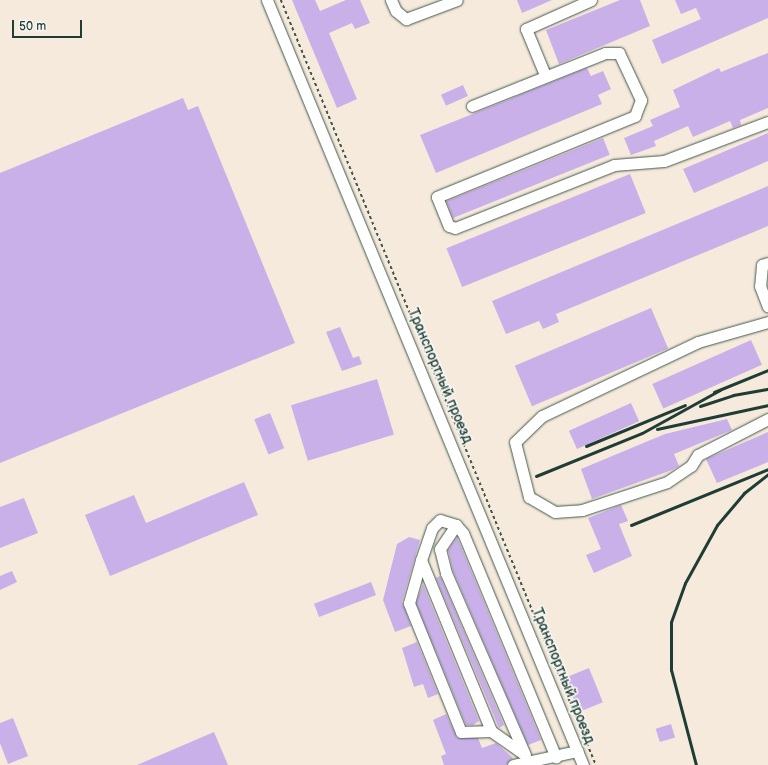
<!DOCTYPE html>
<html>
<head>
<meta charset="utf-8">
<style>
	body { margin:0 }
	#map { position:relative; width:768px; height:765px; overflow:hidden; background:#f5eadb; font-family:"Balsamiq Sans",sans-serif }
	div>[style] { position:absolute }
	.building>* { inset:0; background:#c9b0e8; transform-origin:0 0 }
	.path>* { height:1.5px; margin-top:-0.75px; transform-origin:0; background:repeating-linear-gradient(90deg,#3f574d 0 3px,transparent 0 6px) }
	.roads { filter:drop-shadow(0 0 1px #3f574d) drop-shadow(0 0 1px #3f574d) }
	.minor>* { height:11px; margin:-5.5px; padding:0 5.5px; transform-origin:5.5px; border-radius:5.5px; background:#fff }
	.rail>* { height:3px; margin:-1.5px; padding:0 1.5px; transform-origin:1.5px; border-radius:1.5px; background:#1f3d34 }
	span { translate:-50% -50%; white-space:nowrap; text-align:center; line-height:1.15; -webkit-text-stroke:3.5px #f6f6f2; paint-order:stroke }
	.street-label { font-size:14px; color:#1f3d34 }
	.scale { position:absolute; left:12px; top:20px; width:70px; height:18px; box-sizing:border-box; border:2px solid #1f3d34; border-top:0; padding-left:5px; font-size:12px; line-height:14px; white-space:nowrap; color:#1f3d34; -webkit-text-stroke:3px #f6f6f2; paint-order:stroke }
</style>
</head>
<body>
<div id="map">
	<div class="building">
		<i style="clip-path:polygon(292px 0,315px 0,320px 11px,346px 0,360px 0,370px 23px,355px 29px,352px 23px,329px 33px,357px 99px,337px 108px)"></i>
		<i style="clip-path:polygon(517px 0,552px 0,522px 13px)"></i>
		<i style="clip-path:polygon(620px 0,640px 0,650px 26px,559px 64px,546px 30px)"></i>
		<i style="clip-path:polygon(675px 0,768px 0,768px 18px,662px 64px,652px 40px,701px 19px,696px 8px,681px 14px)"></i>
		<i style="clip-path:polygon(768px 53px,768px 108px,740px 120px,741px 125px,733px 128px,730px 121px,693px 137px,688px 126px,654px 141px,656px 146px,631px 155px,624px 138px,653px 126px,650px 120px,680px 107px,673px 90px,719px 68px,721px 72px)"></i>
		<i style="clip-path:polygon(587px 68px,591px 76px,603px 71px,611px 89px,598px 95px,602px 104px,436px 173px,420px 135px)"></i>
		<i style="left:463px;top:85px;width:12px;height:24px;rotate:66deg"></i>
		<i style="clip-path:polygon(183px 98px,188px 110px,198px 106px,295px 343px,0 463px,0 173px)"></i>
		<i style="clip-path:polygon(768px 133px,768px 161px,694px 193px,683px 169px)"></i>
		<i style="left:603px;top:138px;width:18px;height:169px;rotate:68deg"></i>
		<i style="left:630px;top:174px;width:42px;height:198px;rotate:68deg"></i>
		<i style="clip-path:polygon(768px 186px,768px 226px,556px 314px,559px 322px,543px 329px,539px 321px,506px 334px,492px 301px)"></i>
		<i style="left:651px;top:308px;width:44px;height:148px;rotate:67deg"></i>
		<i style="clip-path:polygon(340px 327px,353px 358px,359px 356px,362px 364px,342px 371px,326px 332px)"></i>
		<i style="left:751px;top:340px;width:27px;height:108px;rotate:66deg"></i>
		<i style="left:377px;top:379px;width:58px;height:90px;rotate:73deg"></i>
		<i style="left:631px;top:403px;width:20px;height:68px;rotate:66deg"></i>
		<i style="left:270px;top:413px;width:38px;height:17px;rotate:68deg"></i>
		<i style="clip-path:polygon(727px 419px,732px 430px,674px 454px,679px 466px,672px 470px,592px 499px,581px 469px,665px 434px)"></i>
		<i style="clip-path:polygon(768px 432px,768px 462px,717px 483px,706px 459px)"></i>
		<i style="clip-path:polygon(244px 482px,258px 515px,110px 576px,85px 515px,134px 495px,146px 523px)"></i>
		<i style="clip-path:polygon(24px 498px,38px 533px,0 548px,0 507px)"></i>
		<i style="clip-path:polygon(621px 505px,628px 521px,619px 524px,632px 556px,594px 573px,586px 555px,601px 549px,588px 518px)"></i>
		<i style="clip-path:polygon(409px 537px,420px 540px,402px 602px,411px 626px,395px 632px,383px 600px,397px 544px)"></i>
		<i style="clip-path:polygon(457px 537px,541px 740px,528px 745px,453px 571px,448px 550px)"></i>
		<i style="clip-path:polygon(12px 571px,17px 582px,0 590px,0 576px)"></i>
		<i style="clip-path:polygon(440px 576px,504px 725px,499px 728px,436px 578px)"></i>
		<i style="left:371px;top:582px;width:14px;height:61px;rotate:69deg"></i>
		<i style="clip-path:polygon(423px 584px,479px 721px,473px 725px,466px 725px,416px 603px)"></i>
		<i style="clip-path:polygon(417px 642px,438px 694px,428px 698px,423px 684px,414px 687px,402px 648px)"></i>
		<i style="left:589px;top:668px;width:37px;height:26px;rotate:68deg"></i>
		<i style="clip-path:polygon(446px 714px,457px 738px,478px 738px,482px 748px,496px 743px,513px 758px,506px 765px,444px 765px,441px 756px,446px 754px,433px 720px)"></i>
		<i style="clip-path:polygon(13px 718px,28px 756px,8px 764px,0 743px,0 723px)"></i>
		<i style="left:671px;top:724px;width:14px;height:16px;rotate:73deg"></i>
		<i style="clip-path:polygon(214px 732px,228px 765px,137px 765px)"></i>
	</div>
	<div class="path">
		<i style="left:281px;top:0;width:827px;rotate:67.62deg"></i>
	</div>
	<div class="roads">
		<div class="minor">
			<i style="left:267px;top:0;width:828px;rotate:67.56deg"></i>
			<i style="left:391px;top:0;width:12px;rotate:66deg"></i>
			<i style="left:396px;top:11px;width:13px;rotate:39deg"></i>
			<i style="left:406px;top:19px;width:54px;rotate:-20.4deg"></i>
			<i style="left:545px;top:75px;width:50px;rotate:-112.4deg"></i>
			<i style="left:526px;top:29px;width:71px;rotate:-24deg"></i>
			<i style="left:472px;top:106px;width:143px;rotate:-21.7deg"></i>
			<i style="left:605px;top:53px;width:14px"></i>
			<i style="left:619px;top:53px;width:52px;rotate:64.9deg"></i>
			<i style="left:641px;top:100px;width:17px;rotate:111deg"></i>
			<i style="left:635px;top:116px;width:214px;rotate:157.8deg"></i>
			<i style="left:437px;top:197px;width:31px;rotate:68deg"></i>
			<i style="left:449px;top:226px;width:6px;rotate:18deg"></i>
			<i style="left:455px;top:228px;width:171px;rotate:-21.6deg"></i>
			<i style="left:614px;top:165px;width:50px;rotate:-4.6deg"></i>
			<i style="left:664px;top:161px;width:111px;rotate:-20.6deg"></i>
			<i style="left:768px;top:263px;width:6px;rotate:162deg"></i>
			<i style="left:762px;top:265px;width:21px;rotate:95deg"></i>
			<i style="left:760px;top:286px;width:22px;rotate:69deg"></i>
			<i style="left:768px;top:322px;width:73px;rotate:164.1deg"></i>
			<i style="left:698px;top:342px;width:173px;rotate:154.6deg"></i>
			<i style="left:542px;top:416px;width:37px;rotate:136deg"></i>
			<i style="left:515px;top:442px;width:57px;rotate:75.7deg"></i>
			<i style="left:529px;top:497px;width:30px;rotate:30deg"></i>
			<i style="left:555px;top:512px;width:27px;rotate:-4deg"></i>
			<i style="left:582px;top:510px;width:89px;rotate:-18.2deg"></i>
			<i style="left:667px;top:482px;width:29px;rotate:-34deg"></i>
			<i style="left:691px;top:466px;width:13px;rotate:-58deg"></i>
			<i style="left:698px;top:455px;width:79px;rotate:-27.2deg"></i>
			<i style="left:456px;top:525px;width:29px;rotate:124deg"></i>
			<i style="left:440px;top:549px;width:25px;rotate:76deg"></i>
			<i style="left:446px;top:573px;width:198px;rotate:66.5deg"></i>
			<i style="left:421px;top:560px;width:185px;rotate:67.7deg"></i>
			<i style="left:491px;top:731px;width:30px;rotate:178deg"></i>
			<i style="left:461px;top:732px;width:139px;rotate:-112deg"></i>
			<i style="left:409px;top:603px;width:45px;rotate:-74.4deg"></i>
			<i style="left:421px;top:560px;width:34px;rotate:-71deg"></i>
			<i style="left:432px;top:528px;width:11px;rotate:-45deg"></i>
			<i style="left:440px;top:520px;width:17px;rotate:17deg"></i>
			<i style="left:456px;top:525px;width:11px;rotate:49deg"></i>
			<i style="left:463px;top:533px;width:243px;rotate:67.5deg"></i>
			<i style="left:491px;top:731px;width:40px;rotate:34.9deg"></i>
			<i style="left:513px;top:765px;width:66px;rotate:-12.3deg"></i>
		</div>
	</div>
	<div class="rail">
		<i style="left:714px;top:392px;width:58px;rotate:-22.2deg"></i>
		<i style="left:700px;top:406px;width:35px;rotate:-18deg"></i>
		<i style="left:733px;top:395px;width:36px;rotate:-10deg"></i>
		<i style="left:657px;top:429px;width:114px;rotate:-12.2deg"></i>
		<i style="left:586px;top:446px;width:107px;rotate:-22.5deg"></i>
		<i style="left:536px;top:476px;width:114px;rotate:-22.1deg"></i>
		<i style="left:642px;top:433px;width:89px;rotate:-28.9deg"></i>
		<i style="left:631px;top:525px;width:148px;rotate:-22.2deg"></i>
		<i style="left:696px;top:765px;width:98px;rotate:-104.7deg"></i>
		<i style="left:671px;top:670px;width:48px;rotate:-90deg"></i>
		<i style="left:671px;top:622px;width:41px;rotate:-70.3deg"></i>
		<i style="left:685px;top:583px;width:66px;rotate:-61.1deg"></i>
		<i style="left:717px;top:525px;width:42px;rotate:-49.8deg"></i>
		<i style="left:744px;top:493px;width:31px;rotate:-38deg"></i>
	</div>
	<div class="street-label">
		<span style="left:440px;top:376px;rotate:67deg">Транспортный проезд</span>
		<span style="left:563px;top:676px;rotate:68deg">Транспортный проезд</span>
	</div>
	<div class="scale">50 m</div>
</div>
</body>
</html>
